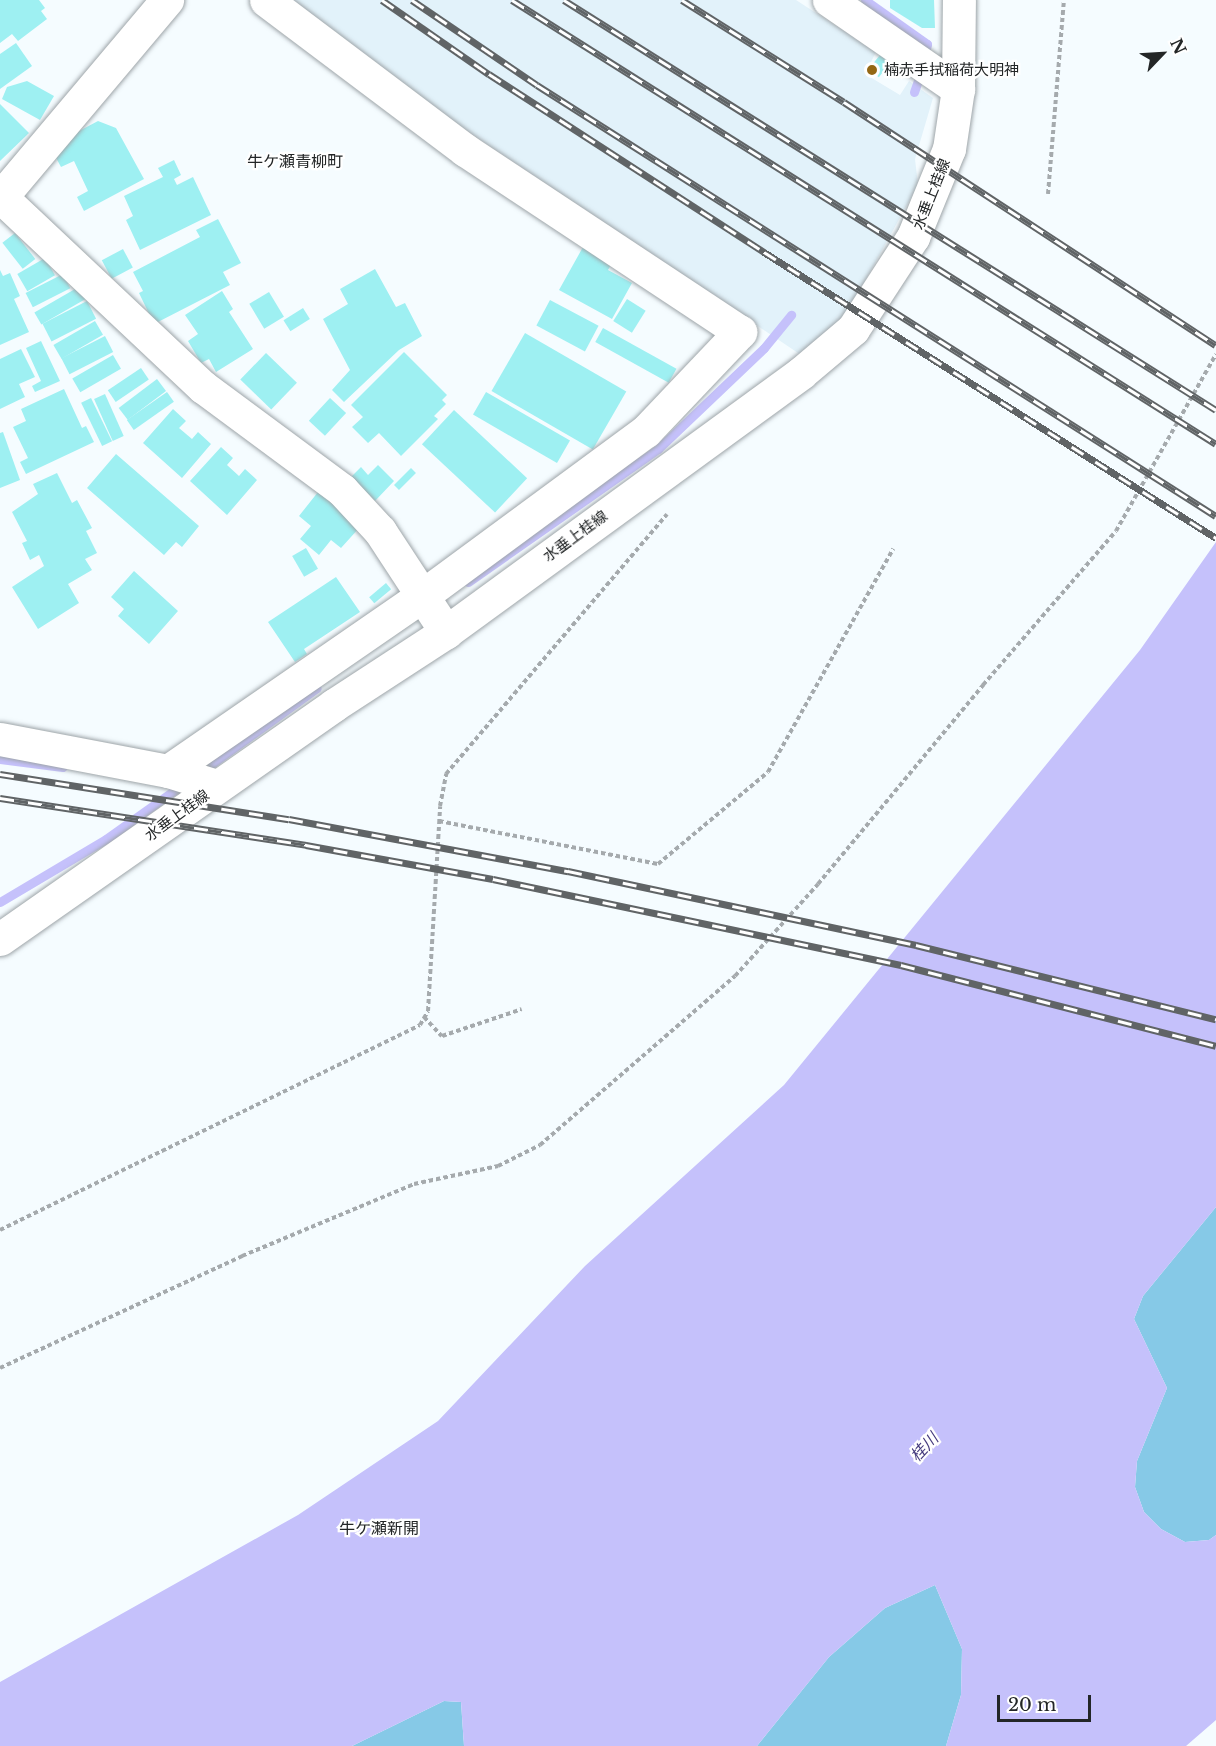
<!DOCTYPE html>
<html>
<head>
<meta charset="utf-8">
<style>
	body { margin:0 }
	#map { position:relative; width:1216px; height:1746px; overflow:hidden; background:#f5fcff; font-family:"Libre Baskerville","Noto Sans JP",serif }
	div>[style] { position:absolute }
	.built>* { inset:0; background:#e2f2fa }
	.forest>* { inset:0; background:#86c9e7 }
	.water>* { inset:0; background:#c5c1fb }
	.stream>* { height:9px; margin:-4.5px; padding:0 4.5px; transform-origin:4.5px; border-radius:4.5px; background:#c5c1fb }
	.building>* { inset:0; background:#9ef0f2; transform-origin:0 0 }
	.path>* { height:4px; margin-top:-2px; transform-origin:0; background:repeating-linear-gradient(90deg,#a5aaad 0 4.5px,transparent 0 7.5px) }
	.roads { filter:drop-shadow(0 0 2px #9ea5a9) drop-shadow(0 0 2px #9ea5a9) }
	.minor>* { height:33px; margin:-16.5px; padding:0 16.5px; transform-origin:16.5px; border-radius:16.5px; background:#fff }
	.major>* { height:33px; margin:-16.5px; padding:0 16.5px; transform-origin:16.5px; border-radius:16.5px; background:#fff }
	.rail>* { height:7px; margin-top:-3.5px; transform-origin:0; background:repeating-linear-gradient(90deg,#fff 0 14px,#606466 0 28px); box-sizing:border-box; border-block:2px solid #606466 }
	.dots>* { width:16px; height:16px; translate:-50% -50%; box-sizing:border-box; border:3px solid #fff; border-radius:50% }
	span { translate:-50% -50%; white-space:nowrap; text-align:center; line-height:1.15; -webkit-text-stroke:4.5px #fff; paint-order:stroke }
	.poi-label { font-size:15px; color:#232627 }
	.left { translate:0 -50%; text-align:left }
	.street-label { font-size:15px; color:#232627 }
	.neighbourhood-label { font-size:16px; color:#232627 }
	.water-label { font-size:16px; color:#453b7e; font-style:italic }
	.north { position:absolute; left:1132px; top:24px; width:60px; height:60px; -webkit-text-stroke:4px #fff; paint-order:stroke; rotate:65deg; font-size:16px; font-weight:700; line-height:24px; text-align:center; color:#232627 }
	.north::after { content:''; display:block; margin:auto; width:21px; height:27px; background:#232627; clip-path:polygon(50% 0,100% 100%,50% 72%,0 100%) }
	.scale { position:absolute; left:997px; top:1695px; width:94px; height:27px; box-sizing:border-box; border:3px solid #232627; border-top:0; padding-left:8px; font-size:18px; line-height:21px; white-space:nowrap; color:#232627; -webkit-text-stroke:4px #fff; paint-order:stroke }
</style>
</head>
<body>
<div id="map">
	<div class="built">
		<i style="clip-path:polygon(286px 0,796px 0,876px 52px,865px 74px,900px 95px,909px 81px,933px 98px,915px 159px,918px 185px,844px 319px,801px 355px,445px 116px)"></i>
	</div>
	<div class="forest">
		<i style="clip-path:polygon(1216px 1207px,1216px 1535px,1209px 1540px,1185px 1542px,1161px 1529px,1144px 1512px,1135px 1487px,1137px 1461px,1167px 1388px,1134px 1319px,1143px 1296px)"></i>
		<i style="clip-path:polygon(935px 1585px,962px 1649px,961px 1695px,946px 1746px,757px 1746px,829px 1657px,885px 1608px)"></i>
		<i style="clip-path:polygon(444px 1701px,461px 1702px,464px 1746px,352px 1746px)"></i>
	</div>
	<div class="water">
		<i style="clip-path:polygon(1216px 542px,1216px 1207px,1143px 1296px,1134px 1319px,1167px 1388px,1137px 1461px,1135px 1487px,1144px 1512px,1161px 1529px,1185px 1542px,1209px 1540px,1216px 1535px,1216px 1720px,1186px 1746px,946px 1746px,961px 1695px,962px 1649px,935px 1585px,885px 1608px,829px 1657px,757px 1746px,464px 1746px,461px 1702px,444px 1701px,352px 1746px,0 1746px,0 1682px,298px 1515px,438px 1421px,585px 1266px,784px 1085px,1140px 650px)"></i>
	</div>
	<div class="stream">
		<i style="left:865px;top:0;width:76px;rotate:35.4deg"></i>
		<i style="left:927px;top:44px;width:14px;rotate:102deg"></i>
		<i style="left:914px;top:92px;width:21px;rotate:-71deg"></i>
		<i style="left:468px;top:582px;width:232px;rotate:-35deg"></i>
		<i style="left:658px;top:449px;width:146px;rotate:-43.6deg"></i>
		<i style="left:764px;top:348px;width:43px;rotate:-50.7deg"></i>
		<i style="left:0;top:759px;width:63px;rotate:7.4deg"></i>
		<i style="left:199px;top:773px;width:145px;rotate:-35.8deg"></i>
		<i style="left:0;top:902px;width:123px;rotate:-30.7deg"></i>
		<i style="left:106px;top:839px;width:95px;rotate:-35.5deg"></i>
	</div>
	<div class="building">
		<i style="clip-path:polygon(0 0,39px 0,45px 8px,41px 11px,47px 19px,18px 41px,12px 34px,0 43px)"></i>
		<i style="clip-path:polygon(890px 0,934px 0,935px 28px,922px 28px,890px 8px)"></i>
		<i style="clip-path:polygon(16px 43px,32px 66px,0 89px,0 54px)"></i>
		<i style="left:880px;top:55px;width:13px;height:18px;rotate:39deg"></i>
		<i style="clip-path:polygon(27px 81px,54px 96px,40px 120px,2px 99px,7px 87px)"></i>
		<i style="clip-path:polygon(0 104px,29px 133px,0 161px)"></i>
		<i style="clip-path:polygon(98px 121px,116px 128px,144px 179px,84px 211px,77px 197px,88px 191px,74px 161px,61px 167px,54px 154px,58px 149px,68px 145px,66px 138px)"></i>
		<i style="clip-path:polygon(174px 160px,181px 175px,174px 179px,177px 185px,193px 177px,211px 215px,140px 250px,126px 220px,133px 216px,124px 196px,163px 177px,158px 168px)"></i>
		<i style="clip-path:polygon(218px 219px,241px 263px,223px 272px,230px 285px,154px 324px,139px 293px,143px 291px,133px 272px,200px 237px,196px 230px)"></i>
		<i style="left:15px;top:233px;width:33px;height:16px;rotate:52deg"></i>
		<i style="clip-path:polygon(583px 247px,612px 263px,608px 270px,632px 283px,612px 319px,559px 290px)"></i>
		<i style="left:123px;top:249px;width:21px;height:24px;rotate:62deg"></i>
		<i style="left:45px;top:258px;width:20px;height:32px;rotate:60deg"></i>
		<i style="clip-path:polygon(375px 269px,396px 307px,405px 303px,422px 336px,399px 350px,344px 402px,332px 390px,350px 370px,323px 319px,348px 304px,340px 289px)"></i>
		<i style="clip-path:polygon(0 270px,3px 276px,10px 273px,20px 296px,14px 299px,29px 332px,0 345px)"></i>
		<i style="left:63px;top:274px;width:16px;height:42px;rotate:63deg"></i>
		<i style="left:82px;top:285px;width:14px;height:55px;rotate:60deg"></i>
		<i style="clip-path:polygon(222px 291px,233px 309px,229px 312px,253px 349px,216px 372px,209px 359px,201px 363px,188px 341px,198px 334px,185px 315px)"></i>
		<i style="left:269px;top:292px;width:29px;height:23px;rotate:59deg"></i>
		<i style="left:627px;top:299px;width:22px;height:26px;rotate:32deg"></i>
		<i style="left:550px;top:300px;width:55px;height:29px;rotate:28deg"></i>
		<i style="left:87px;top:301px;width:20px;height:50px;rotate:63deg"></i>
		<i style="left:303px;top:308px;width:13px;height:23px;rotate:58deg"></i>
		<i style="left:95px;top:321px;width:16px;height:48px;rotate:60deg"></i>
		<i style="left:603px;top:328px;width:84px;height:16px;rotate:29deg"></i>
		<i style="left:525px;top:333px;width:117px;height:67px;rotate:30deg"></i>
		<i style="left:105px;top:336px;width:18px;height:49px;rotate:63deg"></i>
		<i style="clip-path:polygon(41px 341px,60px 381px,35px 392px,32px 386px,41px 381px,26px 348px)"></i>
		<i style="clip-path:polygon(21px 349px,35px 377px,19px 384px,25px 397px,0 409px,0 359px)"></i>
		<i style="clip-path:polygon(404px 352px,447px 395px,442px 400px,446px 404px,434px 416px,438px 419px,401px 456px,379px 433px,368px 443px,352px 427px,363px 417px,351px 405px)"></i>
		<i style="left:266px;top:353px;width:43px;height:37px;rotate:44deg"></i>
		<i style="left:113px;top:355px;width:16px;height:47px;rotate:60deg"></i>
		<i style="left:141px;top:368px;width:14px;height:40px;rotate:56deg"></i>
		<i style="left:157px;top:379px;width:15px;height:48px;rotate:53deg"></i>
		<i style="clip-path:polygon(64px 389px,82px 428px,86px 426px,94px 442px,26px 474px,20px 462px,28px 458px,13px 427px,26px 421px,21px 409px)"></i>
		<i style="left:167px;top:392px;width:12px;height:49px;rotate:55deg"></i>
		<i style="left:486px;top:392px;width:97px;height:26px;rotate:30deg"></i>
		<i style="left:105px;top:394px;width:46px;height:12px;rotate:66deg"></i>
		<i style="left:91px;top:398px;width:48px;height:11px;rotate:64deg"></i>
		<i style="left:330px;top:398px;width:22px;height:31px;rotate:43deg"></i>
		<i style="clip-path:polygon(173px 409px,186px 421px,179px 428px,192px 439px,198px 432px,211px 444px,182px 478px,143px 443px)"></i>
		<i style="left:454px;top:410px;width:100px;height:47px;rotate:43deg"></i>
		<i style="clip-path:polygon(3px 432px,20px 480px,0 488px,0 433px)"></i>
		<i style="clip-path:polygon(221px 447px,233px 458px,227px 465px,239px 476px,245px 469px,257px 480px,227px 515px,190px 481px)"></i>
		<i style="clip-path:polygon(116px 454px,199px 526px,182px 547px,176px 542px,164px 555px,87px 488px)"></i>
		<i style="clip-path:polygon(378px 465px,394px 481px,375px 501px,351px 477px,361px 467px,368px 475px)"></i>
		<i style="left:411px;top:468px;width:7px;height:24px;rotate:45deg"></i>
		<i style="clip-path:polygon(57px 473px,72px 503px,77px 500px,92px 528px,86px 531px,97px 553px,85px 559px,92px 570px,68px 584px,79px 603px,38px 629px,12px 587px,44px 566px,39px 555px,30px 560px,22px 543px,27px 541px,12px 512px,38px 494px,33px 484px)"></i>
		<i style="clip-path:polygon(318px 492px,360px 527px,341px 548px,331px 540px,319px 555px,300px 539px,311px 526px,299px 516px)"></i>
		<i style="left:306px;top:548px;width:24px;height:16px;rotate:60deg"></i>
		<i style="clip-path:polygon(134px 571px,178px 611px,149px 644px,118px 616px,124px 609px,111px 597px)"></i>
		<i style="clip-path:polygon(336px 577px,360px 612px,304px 649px,307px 654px,295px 662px,268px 622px)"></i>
		<i style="left:386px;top:583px;width:8px;height:22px;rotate:50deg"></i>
	</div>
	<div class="path">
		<i style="left:1048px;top:194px;width:195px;rotate:-85.3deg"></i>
		<i style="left:439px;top:821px;width:223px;rotate:11.1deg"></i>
		<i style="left:658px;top:864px;width:143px;rotate:-39.9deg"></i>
		<i style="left:768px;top:772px;width:256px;rotate:-60.7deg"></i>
		<i style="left:424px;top:1017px;width:26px;rotate:47deg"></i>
		<i style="left:442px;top:1036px;width:84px;rotate:-18.6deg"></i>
		<i style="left:0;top:1230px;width:467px;rotate:-26deg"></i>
		<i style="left:420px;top:1025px;width:16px;rotate:-60deg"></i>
		<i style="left:428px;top:1011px;width:205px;rotate:-86.6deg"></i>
		<i style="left:440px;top:806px;width:33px;rotate:-79deg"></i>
		<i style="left:446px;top:774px;width:341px;rotate:-49.6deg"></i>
		<i style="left:0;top:1368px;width:267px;rotate:-24.8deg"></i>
		<i style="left:242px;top:1256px;width:186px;rotate:-22.7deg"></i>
		<i style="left:414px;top:1184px;width:86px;rotate:-12.1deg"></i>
		<i style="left:498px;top:1166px;width:47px;rotate:-26.6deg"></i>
		<i style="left:540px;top:1145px;width:258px;rotate:-40.9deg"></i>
		<i style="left:735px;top:976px;width:124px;rotate:-47.9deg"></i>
		<i style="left:818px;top:884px;width:259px;rotate:-50.3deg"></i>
		<i style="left:983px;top:685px;width:203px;rotate:-49.2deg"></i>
		<i style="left:1116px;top:531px;width:203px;rotate:-60.5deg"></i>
	</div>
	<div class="roads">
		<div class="minor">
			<i style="left:829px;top:0;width:157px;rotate:34.6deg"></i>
			<i style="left:0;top:196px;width:279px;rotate:43.3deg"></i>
			<i style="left:203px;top:387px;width:173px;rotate:36.5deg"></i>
			<i style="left:342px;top:490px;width:56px;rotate:47.2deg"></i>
			<i style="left:380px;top:531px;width:121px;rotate:56.8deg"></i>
			<i style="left:1px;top:197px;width:258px;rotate:-49.9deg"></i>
			<i style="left:0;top:739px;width:171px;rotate:10.8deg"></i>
			<i style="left:168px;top:771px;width:51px;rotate:17deg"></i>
			<i style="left:168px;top:771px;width:308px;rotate:-34.6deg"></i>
			<i style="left:422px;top:596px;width:278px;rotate:-36.4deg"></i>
			<i style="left:646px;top:431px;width:137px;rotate:-46.5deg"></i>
			<i style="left:740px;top:332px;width:330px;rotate:-146.5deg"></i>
			<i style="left:465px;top:150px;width:249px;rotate:-143deg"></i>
		</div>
		<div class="major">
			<i style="left:0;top:939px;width:408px;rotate:-35deg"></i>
			<i style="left:334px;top:705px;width:134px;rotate:-33.1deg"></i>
			<i style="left:446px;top:632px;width:439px;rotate:-36.1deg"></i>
			<i style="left:801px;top:373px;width:68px;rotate:-40.2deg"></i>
			<i style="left:853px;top:329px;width:110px;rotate:-56.9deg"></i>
			<i style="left:913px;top:237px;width:95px;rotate:-67.8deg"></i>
			<i style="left:949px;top:149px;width:61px;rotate:-81.5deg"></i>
			<i style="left:958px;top:89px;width:89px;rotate:-89.4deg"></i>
		</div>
	</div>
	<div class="rail">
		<i style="left:382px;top:0;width:130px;rotate:34.7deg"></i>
		<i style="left:489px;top:74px;width:328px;rotate:32.9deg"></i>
		<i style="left:764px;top:252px;width:535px;rotate:32.32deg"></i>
		<i style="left:412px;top:0;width:151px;rotate:34.2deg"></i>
		<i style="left:537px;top:85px;width:804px;rotate:32.41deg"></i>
		<i style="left:512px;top:0;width:832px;rotate:32.24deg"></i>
		<i style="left:564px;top:0;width:770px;rotate:32.16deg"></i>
		<i style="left:682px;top:0;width:191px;rotate:32.2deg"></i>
		<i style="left:844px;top:102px;width:444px;rotate:33.2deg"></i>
		<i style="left:0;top:774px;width:292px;rotate:8.9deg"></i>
		<i style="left:289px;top:819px;width:284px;rotate:10.6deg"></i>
		<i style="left:568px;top:871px;width:356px;rotate:12deg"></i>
		<i style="left:916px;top:945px;width:309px;rotate:13.9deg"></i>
		<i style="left:0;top:798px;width:310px;rotate:8.7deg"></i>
		<i style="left:306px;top:845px;width:190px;rotate:10.3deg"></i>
		<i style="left:493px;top:879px;width:417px;rotate:11.9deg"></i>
		<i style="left:901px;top:965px;width:325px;rotate:14.4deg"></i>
	</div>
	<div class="dots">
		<i style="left:872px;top:70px;background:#946814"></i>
	</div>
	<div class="poi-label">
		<span class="left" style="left:884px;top:70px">楠赤手拭稲荷大明神</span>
	</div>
	<div class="street-label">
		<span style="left:931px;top:194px;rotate:-68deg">水垂上桂線</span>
		<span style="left:575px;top:536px;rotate:-36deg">水垂上桂線</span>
		<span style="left:177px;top:815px;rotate:-36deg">水垂上桂線</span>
	</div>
	<div class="neighbourhood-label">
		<span style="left:295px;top:161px">牛ケ瀬青柳町</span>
		<span style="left:379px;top:1528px">牛ケ瀬新開</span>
	</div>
	<div class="water-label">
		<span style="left:924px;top:1447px;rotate:-47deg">桂川</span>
	</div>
	<div class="north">N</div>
	<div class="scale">20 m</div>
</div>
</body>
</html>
